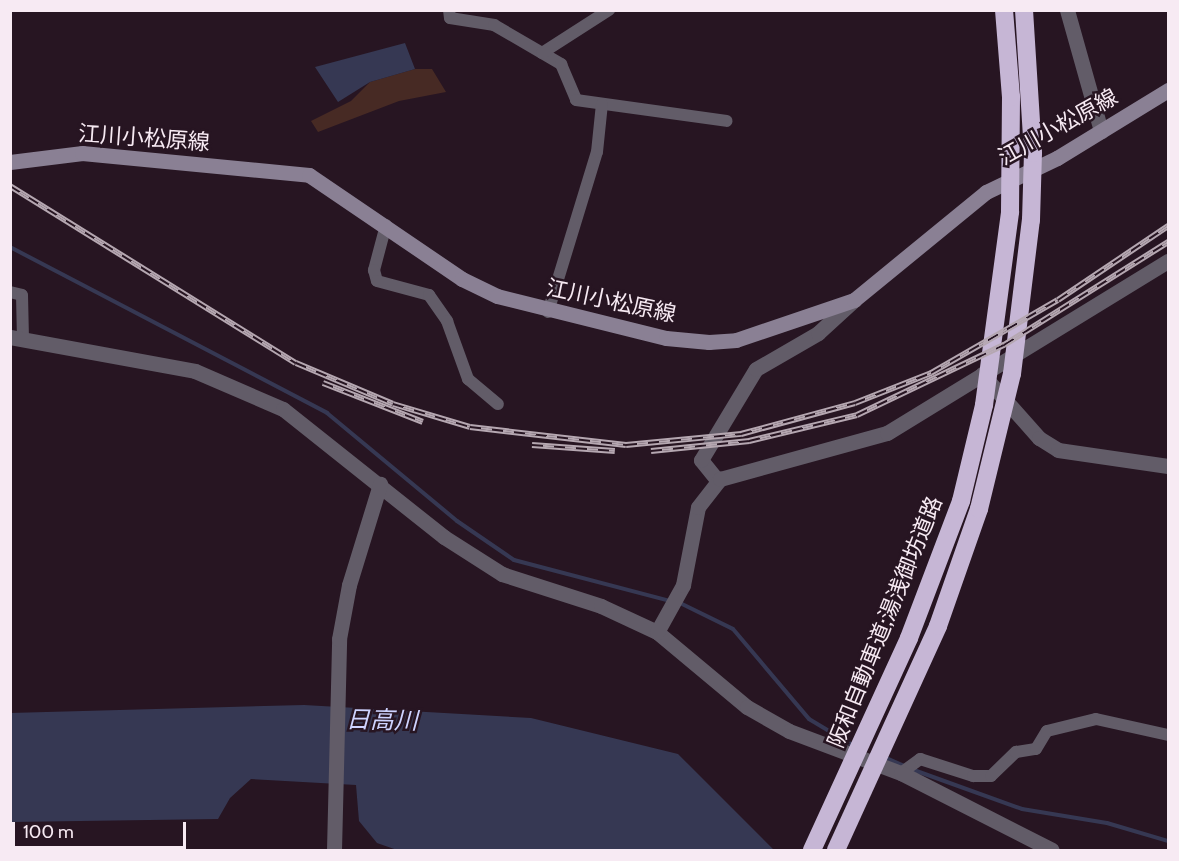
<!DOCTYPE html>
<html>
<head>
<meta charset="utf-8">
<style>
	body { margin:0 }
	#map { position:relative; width:1179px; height:861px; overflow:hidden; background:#271522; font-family:Cabin,"Noto Sans JP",sans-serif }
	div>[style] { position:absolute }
	.green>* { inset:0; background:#472a24 }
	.water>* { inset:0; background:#363853 }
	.stream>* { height:4px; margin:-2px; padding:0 2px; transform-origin:2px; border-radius:2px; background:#363853 }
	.minor>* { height:12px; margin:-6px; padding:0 6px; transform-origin:6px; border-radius:6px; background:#625c68 }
	.tertiary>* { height:15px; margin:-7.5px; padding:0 7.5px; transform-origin:7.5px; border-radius:7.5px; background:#625c68 }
	.secondary>* { height:15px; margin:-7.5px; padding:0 7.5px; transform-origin:7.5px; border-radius:7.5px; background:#8a8094 }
	.motorway>* { height:18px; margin:-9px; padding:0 9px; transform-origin:9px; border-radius:9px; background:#c6b6d5 }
	.rail>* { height:6px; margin-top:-3px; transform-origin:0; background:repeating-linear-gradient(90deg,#271522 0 11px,#b5a7b1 0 22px); box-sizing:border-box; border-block:2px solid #b5a7b1 }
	span { translate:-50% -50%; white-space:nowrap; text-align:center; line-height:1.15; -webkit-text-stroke:5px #271522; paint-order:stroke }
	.street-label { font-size:22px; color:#f7eaf3 }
	.water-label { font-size:24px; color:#ced3ff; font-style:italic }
	.frame { position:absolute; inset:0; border:12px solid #f7eaf3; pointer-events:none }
	.scale { position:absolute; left:12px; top:822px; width:174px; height:27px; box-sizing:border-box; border:3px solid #f7eaf3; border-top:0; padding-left:8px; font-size:18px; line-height:21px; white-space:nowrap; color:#f7eaf3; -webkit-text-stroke:4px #271522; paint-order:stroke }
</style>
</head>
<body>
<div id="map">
	<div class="green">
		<i style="clip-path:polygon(415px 69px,432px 69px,446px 92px,399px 101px,318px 132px,311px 121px,351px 101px,370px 82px)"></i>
	</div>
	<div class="water">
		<i style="clip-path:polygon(405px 43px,415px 69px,370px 82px,338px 102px,315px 67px)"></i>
		<i style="clip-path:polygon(304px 705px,531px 718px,678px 754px,774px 850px,397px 850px,377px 843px,359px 821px,356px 785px,251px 779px,230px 798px,218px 819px,11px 822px,10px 713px)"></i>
	</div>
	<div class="stream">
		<i style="left:10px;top:247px;width:358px;rotate:27.6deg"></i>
		<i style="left:327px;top:413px;width:169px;rotate:39.7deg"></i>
		<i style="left:457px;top:521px;width:69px;rotate:34.4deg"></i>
		<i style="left:514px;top:560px;width:161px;rotate:14.7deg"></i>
		<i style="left:678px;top:602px;width:61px;rotate:26.1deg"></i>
		<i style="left:733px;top:629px;width:118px;rotate:49.8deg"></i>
		<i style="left:809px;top:719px;width:52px;rotate:31deg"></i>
		<i style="left:884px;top:757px;width:22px;rotate:24deg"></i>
		<i style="left:911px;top:769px;width:118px;rotate:19.8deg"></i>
		<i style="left:1022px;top:809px;width:86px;rotate:9.4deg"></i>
		<i style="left:1107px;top:823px;width:64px;rotate:16.4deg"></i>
	</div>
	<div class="minor">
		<i style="left:449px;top:10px;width:8px;rotate:83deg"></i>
		<i style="left:450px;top:18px;width:45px;rotate:9deg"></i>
		<i style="left:494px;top:25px;width:78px;rotate:30.2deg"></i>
		<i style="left:561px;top:64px;width:39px;rotate:67deg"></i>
		<i style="left:576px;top:100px;width:152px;rotate:7.9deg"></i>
		<i style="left:542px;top:53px;width:80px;rotate:-32.7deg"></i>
		<i style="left:386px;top:225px;width:47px;rotate:104.9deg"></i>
		<i style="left:374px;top:270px;width:11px;rotate:75deg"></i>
		<i style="left:377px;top:281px;width:54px;rotate:15.1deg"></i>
		<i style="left:429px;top:295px;width:32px;rotate:55deg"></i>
		<i style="left:447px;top:321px;width:62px;rotate:70.1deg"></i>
		<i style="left:468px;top:379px;width:39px;rotate:40deg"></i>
		<i style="left:10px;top:292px;width:12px;rotate:14deg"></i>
		<i style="left:22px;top:295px;width:44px;rotate:88.7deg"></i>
		<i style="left:548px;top:312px;width:167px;rotate:-73deg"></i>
		<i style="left:597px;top:152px;width:48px;rotate:-84.1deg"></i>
		<i style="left:901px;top:773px;width:24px;rotate:-36deg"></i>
		<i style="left:920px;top:759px;width:56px;rotate:17.8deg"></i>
		<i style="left:973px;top:776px;width:18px"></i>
		<i style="left:991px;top:776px;width:35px;rotate:-44deg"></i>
		<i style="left:1016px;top:752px;width:20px;rotate:-9deg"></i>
		<i style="left:1036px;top:749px;width:21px;rotate:-59deg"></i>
		<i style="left:1047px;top:731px;width:50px;rotate:-13.8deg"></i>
		<i style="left:1096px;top:719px;width:74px;rotate:12.5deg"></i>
	</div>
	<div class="tertiary">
		<i style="left:1067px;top:10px;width:126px;rotate:74.3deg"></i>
		<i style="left:10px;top:337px;width:188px;rotate:10.4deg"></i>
		<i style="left:195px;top:371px;width:96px;rotate:23.4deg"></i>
		<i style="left:283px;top:409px;width:206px;rotate:38.5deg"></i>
		<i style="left:444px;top:537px;width:69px;rotate:32.5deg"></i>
		<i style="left:502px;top:574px;width:104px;rotate:17.9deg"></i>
		<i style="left:601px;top:606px;width:62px;rotate:24.9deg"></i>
		<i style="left:657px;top:632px;width:117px;rotate:39.8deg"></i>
		<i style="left:747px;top:707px;width:48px;rotate:29.7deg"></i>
		<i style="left:789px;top:731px;width:120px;rotate:20.6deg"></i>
		<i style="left:901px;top:773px;width:169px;rotate:27deg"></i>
		<i style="left:982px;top:374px;width:86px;rotate:48.3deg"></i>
		<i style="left:1039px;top:438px;width:22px;rotate:32deg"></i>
		<i style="left:1058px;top:450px;width:111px;rotate:8.3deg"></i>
		<i style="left:718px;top:481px;width:27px;rotate:-129deg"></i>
		<i style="left:701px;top:460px;width:106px;rotate:-58.9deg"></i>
		<i style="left:756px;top:369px;width:72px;rotate:-30.1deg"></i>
		<i style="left:818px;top:333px;width:49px;rotate:-42.5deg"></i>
		<i style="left:657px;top:632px;width:54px;rotate:-61deg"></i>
		<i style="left:683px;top:585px;width:79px;rotate:-79.1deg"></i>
		<i style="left:698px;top:507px;width:36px;rotate:-52deg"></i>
		<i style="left:720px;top:479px;width:173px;rotate:-15.4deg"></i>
		<i style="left:887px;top:433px;width:329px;rotate:-31.5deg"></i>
		<i style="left:334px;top:850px;width:211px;rotate:-88.6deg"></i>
		<i style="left:339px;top:639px;width:55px;rotate:-79.5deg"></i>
		<i style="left:349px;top:585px;width:106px;rotate:-72.9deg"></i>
	</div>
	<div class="secondary">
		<i style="left:10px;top:162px;width:73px;rotate:-7.1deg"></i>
		<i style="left:82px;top:153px;width:228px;rotate:5.5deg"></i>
		<i style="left:309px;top:175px;width:185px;rotate:34.2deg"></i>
		<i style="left:462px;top:279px;width:39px;rotate:26deg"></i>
		<i style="left:497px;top:296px;width:174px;rotate:14deg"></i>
		<i style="left:666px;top:338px;width:43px;rotate:5.3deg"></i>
		<i style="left:709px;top:342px;width:27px;rotate:-4deg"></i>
		<i style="left:736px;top:340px;width:125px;rotate:-18.7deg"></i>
		<i style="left:854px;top:300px;width:171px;rotate:-39.3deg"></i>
		<i style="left:986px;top:192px;width:79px;rotate:-25.6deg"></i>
		<i style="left:1057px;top:158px;width:130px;rotate:-31.5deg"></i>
	</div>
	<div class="motorway">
		<i style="left:812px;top:850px;width:233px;rotate:-65.4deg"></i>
		<i style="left:909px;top:638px;width:147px;rotate:-69.2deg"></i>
		<i style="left:961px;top:501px;width:99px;rotate:-76.5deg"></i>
		<i style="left:984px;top:405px;width:195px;rotate:-82.3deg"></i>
		<i style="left:1010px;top:212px;width:115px;rotate:-89.5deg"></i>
		<i style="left:1011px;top:97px;width:87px;rotate:-94.6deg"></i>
		<i style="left:836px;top:850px;width:246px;rotate:-65.5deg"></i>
		<i style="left:938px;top:626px;width:124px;rotate:-70.7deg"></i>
		<i style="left:979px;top:509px;width:139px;rotate:-76.3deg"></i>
		<i style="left:1012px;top:374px;width:155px;rotate:-83deg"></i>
		<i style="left:1031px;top:220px;width:67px;rotate:-88.3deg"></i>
		<i style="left:1033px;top:153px;width:143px;rotate:-93.6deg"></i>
	</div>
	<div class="rail">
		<i style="left:10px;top:186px;width:336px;rotate:31.8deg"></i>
		<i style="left:296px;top:363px;width:105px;rotate:22.9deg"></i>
		<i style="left:393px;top:404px;width:80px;rotate:16.6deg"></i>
		<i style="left:470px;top:427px;width:157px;rotate:6.6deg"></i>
		<i style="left:626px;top:445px;width:116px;rotate:-5.5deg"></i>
		<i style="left:741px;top:434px;width:118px;rotate:-15.2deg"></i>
		<i style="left:855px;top:403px;width:82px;rotate:-21.5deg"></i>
		<i style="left:931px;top:373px;width:146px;rotate:-29.9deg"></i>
		<i style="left:1058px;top:300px;width:133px;rotate:-33.9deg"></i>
		<i style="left:323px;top:383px;width:107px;rotate:21.3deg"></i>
		<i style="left:532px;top:445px;width:83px;rotate:4.1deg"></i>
		<i style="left:651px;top:451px;width:99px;rotate:-5.8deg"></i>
		<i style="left:749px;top:441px;width:111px;rotate:-13.5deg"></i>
		<i style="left:857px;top:415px;width:163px;rotate:-25.5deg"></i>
		<i style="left:1004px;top:345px;width:194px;rotate:-32.1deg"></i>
	</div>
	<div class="street-label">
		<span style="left:1058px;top:127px;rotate:-29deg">江川小松原線</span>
		<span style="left:144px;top:138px;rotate:4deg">江川小松原線</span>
		<span style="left:611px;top:301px;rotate:12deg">江川小松原線</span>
		<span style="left:885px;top:622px;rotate:-68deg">阪和自動車道;湯浅御坊道路</span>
	</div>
	<div class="water-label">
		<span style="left:382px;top:720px;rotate:1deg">日高川</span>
	</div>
	<div class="frame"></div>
	<div class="scale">100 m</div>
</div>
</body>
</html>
